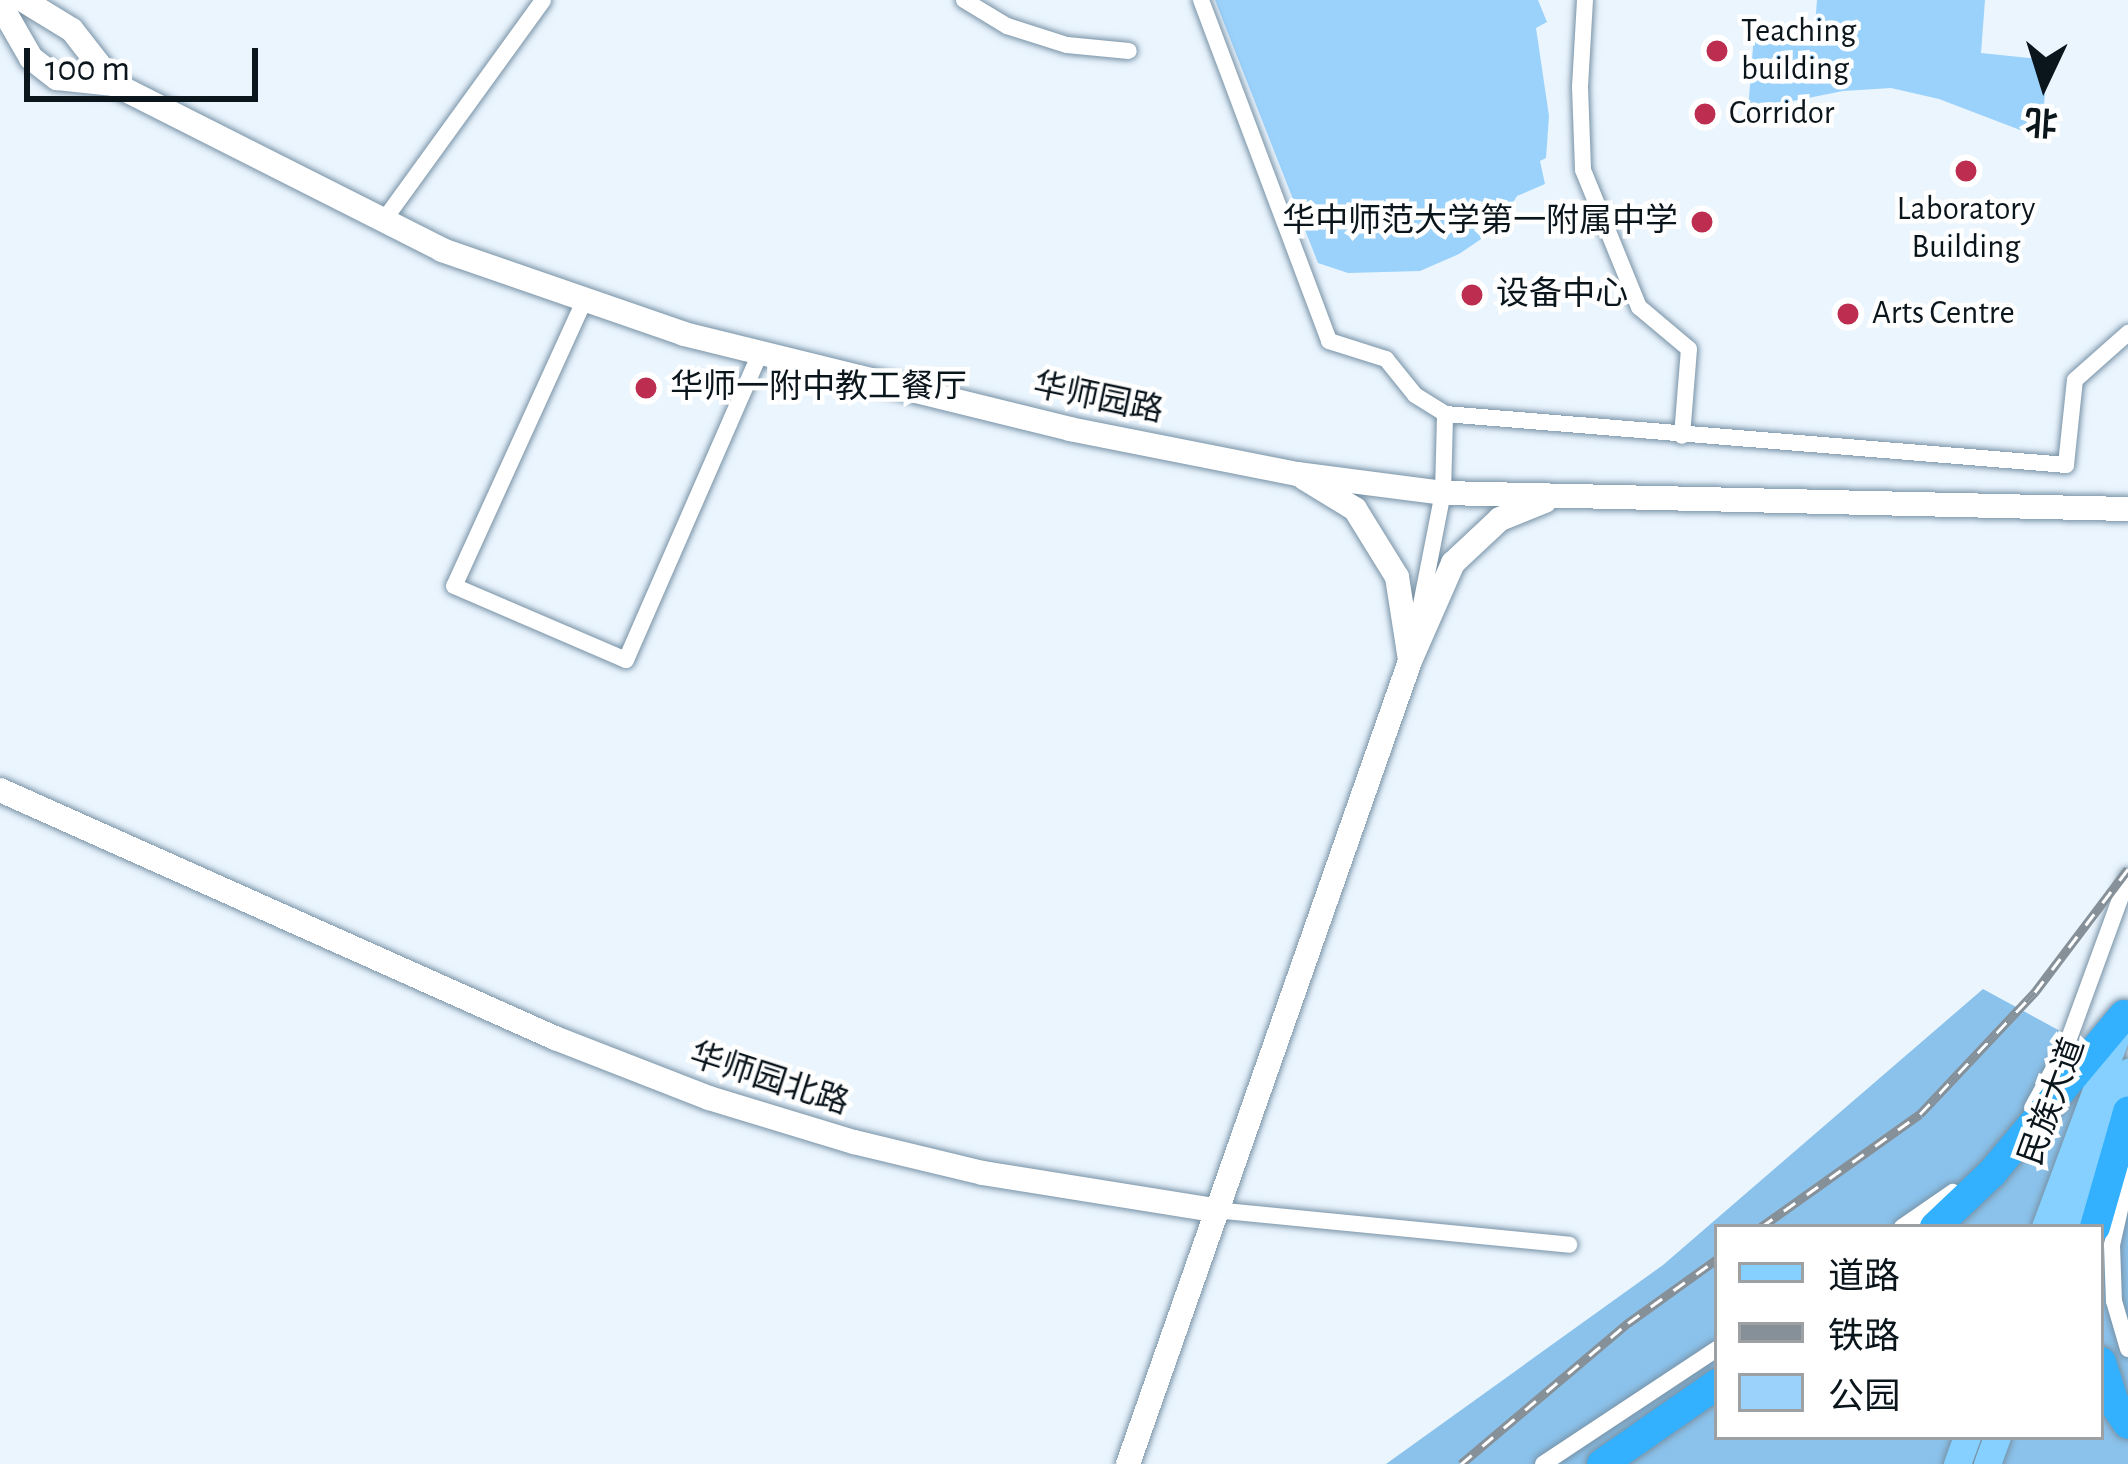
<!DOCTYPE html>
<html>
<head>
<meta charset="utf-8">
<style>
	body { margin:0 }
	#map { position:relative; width:2128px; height:1464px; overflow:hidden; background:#eaf5fe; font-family:"Alegreya Sans","Noto Sans SC",sans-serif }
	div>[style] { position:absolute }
	.green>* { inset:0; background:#9bd2fb }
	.forest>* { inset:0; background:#8bc2eb }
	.roads { filter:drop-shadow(0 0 3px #7892a6) drop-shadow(0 0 3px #7892a6) }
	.street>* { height:16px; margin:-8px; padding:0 8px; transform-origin:8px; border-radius:8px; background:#fff }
	.secondary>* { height:24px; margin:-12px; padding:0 12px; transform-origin:12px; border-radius:12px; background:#fff }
	.primary>* { height:27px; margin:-13.5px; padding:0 13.5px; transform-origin:13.5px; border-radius:13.5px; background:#85d0fe }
	.highway>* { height:30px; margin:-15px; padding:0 15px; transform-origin:15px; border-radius:15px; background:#33b1fe }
	.rail>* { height:9px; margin-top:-4.5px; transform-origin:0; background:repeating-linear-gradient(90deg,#fff 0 14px,#859098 0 28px); box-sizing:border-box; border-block:3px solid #859098 }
	.dots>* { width:33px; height:33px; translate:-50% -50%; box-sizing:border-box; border:6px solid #fff; border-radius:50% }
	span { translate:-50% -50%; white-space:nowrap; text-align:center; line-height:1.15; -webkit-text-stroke:9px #fff; paint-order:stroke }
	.poi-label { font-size:33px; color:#0b151c }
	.left { translate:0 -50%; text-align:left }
	.right { translate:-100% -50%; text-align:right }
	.street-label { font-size:33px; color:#0b151c }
	.legend { position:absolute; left:1714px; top:1224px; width:390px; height:216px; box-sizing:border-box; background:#fff; border:3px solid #9da1a4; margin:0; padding:15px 21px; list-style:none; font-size:36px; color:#0b151c }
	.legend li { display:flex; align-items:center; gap:24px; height:60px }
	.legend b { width:60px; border:3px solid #9da1a4 }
	.north { position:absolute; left:1984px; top:24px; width:120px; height:120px; -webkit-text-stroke:9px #fff; paint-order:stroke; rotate:184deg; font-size:33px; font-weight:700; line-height:48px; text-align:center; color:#0b151c }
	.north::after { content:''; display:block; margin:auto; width:42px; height:54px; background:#0b151c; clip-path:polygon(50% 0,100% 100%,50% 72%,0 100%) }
	.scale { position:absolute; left:24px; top:48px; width:234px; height:54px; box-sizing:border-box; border:6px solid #0b151c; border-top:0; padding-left:15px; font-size:36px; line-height:42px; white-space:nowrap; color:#0b151c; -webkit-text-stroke:9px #fff; paint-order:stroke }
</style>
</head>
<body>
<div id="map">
	<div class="green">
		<i style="clip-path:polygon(1215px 0,1538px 0,1547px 22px,1536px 28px,1549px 116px,1546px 158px,1540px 161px,1545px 184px,1517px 196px,1496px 229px,1459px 254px,1420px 271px,1348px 273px,1318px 263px)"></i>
		<i style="clip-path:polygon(1817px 0,1985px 0,1981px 53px,2048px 60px,2041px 138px,1939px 99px,1891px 88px,1843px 91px,1748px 110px,1754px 35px,1814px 39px)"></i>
	</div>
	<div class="forest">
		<i style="clip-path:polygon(evenodd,1983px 989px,2128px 1068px,2128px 1464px,1386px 1464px,1663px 1265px,1983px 989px,1717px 1227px,2101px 1227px,2101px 1437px,1717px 1437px,1717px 1227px)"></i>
	</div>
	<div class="roads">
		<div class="street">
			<i style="left:964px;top:0;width:50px;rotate:31.2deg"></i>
			<i style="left:1007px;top:26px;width:63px;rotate:17.6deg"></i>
			<i style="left:1067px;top:45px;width:62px;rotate:5.5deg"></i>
			<i style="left:1201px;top:0;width:364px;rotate:69.4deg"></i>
			<i style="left:1329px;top:341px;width:60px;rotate:17.5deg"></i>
			<i style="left:1386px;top:359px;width:46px;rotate:51.1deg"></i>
			<i style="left:1415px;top:395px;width:36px;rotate:32deg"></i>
			<i style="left:1445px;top:414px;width:623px;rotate:4.69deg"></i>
			<i style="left:2066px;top:465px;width:85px;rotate:-84deg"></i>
			<i style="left:2075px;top:380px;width:71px;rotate:-41.6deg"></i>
			<i style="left:1585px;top:0;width:87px;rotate:93.3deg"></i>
			<i style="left:1580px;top:87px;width:83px;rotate:87.9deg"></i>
			<i style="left:1583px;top:170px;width:148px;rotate:67.8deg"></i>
			<i style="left:1639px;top:307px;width:65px;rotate:40deg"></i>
			<i style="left:1689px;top:349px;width:87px;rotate:94.6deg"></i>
			<i style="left:384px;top:220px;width:271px;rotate:-54.1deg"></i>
			<i style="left:585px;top:299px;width:315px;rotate:114.5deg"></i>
			<i style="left:454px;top:586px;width:187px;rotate:23.3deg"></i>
			<i style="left:626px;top:660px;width:334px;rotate:-66.4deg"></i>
			<i style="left:1417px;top:625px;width:135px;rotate:-78.9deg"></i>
			<i style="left:1443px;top:493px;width:79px;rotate:-88.5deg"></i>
			<i style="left:2032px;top:1108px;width:73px;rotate:-61.3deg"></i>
			<i style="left:2067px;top:1044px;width:178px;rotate:-69.9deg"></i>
			<i style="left:2128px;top:1174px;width:73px;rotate:102.7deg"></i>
			<i style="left:2112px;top:1245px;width:56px;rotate:88deg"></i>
			<i style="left:2114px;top:1301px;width:50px;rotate:73.7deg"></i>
			<i style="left:1215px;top:1210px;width:356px;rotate:5.6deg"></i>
			<i style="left:1902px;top:1227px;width:62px;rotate:-34.5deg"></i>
			<i style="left:1543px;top:1464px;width:209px;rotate:-33.5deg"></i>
		</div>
		<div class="secondary">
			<i style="left:23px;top:0;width:57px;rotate:31.5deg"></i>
			<i style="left:72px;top:30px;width:68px;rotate:52.1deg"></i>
			<i style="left:0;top:4px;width:62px;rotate:60.1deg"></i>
			<i style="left:31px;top:58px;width:33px;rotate:38deg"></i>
			<i style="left:57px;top:78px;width:57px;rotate:6deg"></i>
			<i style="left:114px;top:84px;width:368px;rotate:26.8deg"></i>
			<i style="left:442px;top:250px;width:256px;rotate:19.1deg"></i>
			<i style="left:684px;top:334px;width:398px;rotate:13.8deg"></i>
			<i style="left:1070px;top:429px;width:231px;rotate:11.2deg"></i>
			<i style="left:1297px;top:474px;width:147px;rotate:7.4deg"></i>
			<i style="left:1443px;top:493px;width:685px;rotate:1.34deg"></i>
			<i style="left:1304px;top:478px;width:60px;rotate:31.3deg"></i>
			<i style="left:1355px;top:509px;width:80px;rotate:58.3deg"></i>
			<i style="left:1397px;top:577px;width:84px;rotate:81.1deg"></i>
			<i style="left:0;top:790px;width:608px;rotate:24.08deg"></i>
			<i style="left:555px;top:1038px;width:165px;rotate:21.3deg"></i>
			<i style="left:709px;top:1098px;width:152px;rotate:16.9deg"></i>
			<i style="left:854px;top:1142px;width:133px;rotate:13.5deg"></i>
			<i style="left:983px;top:1173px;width:235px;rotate:9.1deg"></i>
			<i style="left:1128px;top:1464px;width:851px;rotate:-70.65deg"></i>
			<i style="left:1410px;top:661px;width:107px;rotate:-66.3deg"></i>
			<i style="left:1453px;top:563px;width:64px;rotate:-43.1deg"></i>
			<i style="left:1500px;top:519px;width:48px;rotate:-21.8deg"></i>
		</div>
		<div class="primary">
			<i style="left:2045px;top:1227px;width:212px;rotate:-69.6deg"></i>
			<i style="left:2072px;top:1227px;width:165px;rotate:-70.1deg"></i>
			<i style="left:1957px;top:1464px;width:29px;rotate:-70deg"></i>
			<i style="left:1987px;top:1464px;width:29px;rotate:-70deg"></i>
		</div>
		<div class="highway">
			<i style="left:1935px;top:1227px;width:79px;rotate:-43.5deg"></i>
			<i style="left:1992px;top:1173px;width:206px;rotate:-50.1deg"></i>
			<i style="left:2095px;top:1227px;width:120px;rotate:-74deg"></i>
			<i style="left:2101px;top:1362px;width:43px;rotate:72.4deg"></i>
			<i style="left:2114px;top:1403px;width:25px;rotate:56deg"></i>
			<i style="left:1602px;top:1464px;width:140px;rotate:-34.8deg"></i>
		</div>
	</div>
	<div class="rail">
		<i style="left:1761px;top:1227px;width:195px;rotate:-35.4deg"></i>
		<i style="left:1920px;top:1114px;width:168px;rotate:-46.7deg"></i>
		<i style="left:2035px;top:992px;width:154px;rotate:-52.9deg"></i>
		<i style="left:1461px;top:1464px;width:219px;rotate:-40.2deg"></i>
		<i style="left:1628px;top:1323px;width:110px;rotate:-35.7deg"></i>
	</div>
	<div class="dots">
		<i style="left:1717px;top:51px;background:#bd2d50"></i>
		<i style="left:1705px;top:114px;background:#bd2d50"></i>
		<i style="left:1966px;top:171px;background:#bd2d50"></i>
		<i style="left:1702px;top:222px;background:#bd2d50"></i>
		<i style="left:1472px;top:295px;background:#bd2d50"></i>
		<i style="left:1848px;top:314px;background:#bd2d50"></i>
		<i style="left:646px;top:388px;background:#bd2d50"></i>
	</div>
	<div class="poi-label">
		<span class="left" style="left:1741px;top:51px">Teaching<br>building</span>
		<span class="left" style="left:1729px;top:114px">Corridor</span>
		<span style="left:1966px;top:229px">Laboratory<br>Building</span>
		<span class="right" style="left:1678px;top:222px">华中师范大学第一附属中学</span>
		<span class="left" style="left:1496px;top:295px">设备中心</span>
		<span class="left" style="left:1872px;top:314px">Arts Centre</span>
		<span class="left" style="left:670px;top:388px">华师一附中教工餐厅</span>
	</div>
	<div class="street-label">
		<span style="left:1098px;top:399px;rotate:12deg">华师园路</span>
		<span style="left:769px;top:1080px;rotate:18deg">华师园北路</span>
		<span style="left:2053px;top:1102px;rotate:-70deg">民族大道</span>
	</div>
	<ul class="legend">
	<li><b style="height:15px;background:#85d0fe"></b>道路</li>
	<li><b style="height:15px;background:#859098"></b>铁路</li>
	<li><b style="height:33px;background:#9bd2fb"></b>公园</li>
	</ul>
	<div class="north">北</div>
	<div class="scale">100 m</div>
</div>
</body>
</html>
